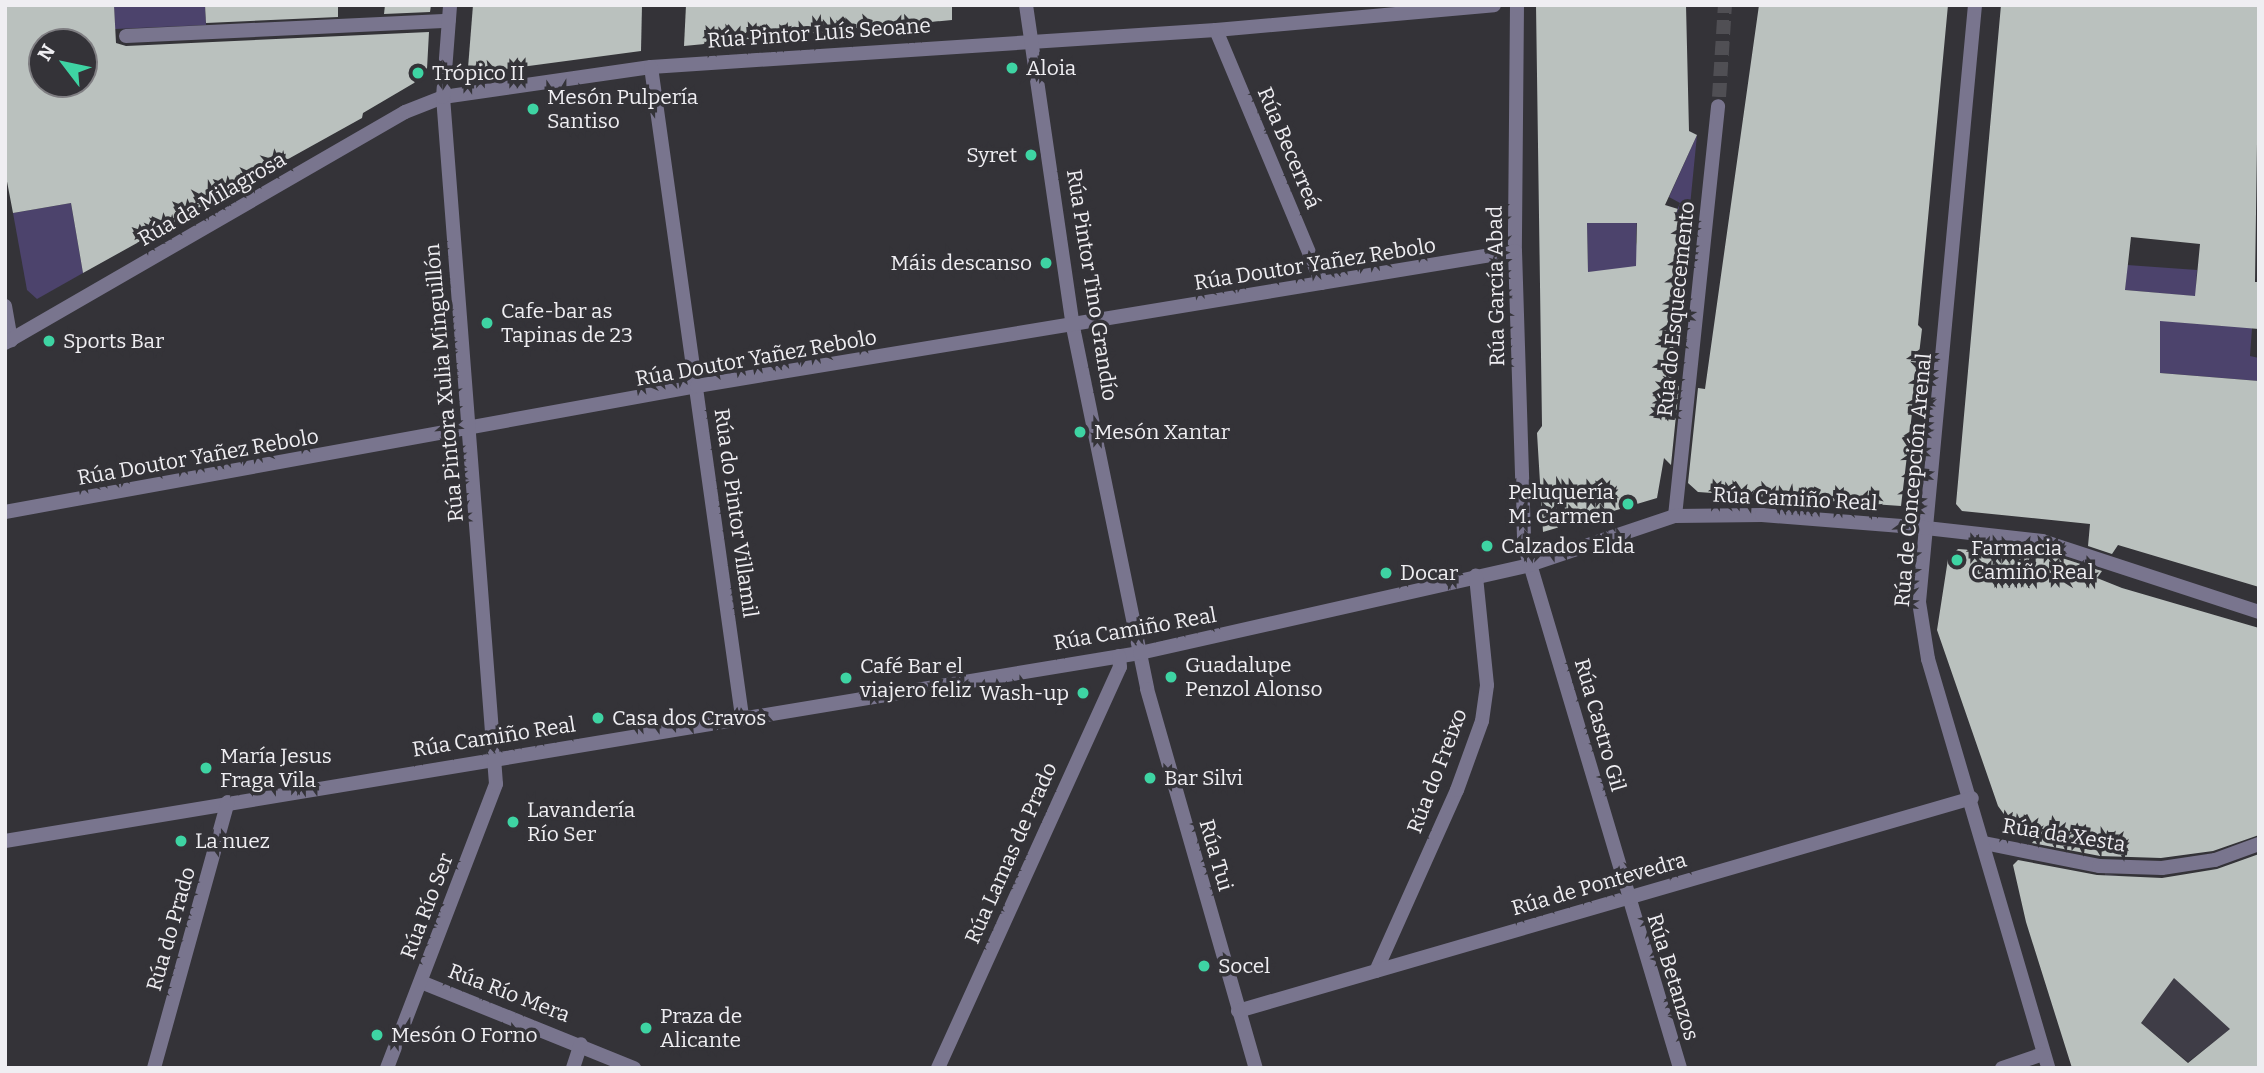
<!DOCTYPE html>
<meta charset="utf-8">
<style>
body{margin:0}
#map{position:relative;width:2264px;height:1073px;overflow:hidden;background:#343338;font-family:Bitter,serif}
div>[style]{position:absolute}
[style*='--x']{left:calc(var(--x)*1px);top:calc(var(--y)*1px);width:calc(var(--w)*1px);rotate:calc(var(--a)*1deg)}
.built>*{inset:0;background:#3f3d47}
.green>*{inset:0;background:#4c436c}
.building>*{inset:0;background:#bac1be}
.pedestrian-tunnel>*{height:14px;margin-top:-7px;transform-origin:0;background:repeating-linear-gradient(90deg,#504f54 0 14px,transparent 0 21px)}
.pedestrian>*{height:14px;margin:-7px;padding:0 7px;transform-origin:7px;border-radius:7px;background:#79758e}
.minor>*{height:14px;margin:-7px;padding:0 7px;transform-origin:7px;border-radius:7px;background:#79758e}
.dots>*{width:19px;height:19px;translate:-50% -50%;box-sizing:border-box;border:4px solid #343338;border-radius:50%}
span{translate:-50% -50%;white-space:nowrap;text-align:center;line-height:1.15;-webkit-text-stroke:7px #343338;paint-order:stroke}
.street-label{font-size:21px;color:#efeef2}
.poi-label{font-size:21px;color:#efeef2}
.left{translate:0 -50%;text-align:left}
.right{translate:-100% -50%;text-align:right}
.frame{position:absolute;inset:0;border:7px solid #efeef2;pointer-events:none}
.north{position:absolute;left:28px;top:28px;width:70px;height:70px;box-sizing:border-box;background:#343338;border:2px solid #7f7e82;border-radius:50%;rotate:302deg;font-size:19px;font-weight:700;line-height:28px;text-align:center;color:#efeef2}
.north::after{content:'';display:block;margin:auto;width:24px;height:32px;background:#3ed4a3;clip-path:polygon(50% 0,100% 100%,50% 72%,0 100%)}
</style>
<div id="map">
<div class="built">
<i style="clip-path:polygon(2105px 873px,2127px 877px,2231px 1029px,2188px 1062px,2106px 994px)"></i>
</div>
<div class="green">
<i style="clip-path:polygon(114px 5px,205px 5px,206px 25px,115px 29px)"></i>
<i style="clip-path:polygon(1697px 135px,1689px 216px,1675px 215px,1680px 203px,1669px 197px)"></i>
<i style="clip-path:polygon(71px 203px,83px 273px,37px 299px,27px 290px,13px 213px)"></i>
<i style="clip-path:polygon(1637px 214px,1636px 242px,1643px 269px,1588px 272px,1587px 223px)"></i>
<i style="clip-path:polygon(2127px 265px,2197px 270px,2196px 285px,2254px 301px,2250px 356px,2259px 358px,2259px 381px,2160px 373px,2160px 353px,2122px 317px,2223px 326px,2225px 299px,2125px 290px)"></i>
</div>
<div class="building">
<i style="clip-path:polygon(evenodd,5px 5px,114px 5px,116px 43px,126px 46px,429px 32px,427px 69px,414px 83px,363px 113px,362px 118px,83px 273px,71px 203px,13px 213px,5px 171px,5px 5px,42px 42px,84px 42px,84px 84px,42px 84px,42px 42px)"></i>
<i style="clip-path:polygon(205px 5px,338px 5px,338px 17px,206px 23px)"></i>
<i style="clip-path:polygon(385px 5px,431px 5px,430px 12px,384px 14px)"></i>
<i style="clip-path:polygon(473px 5px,642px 5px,641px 51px,476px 73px,468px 68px)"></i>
<i style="clip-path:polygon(686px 5px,952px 5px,952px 20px,684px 46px)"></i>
<i style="clip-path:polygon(evenodd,1536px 5px,1686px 5px,1689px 131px,1697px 135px,1665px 205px,1678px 209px,1675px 215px,1689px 216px,1672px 385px,1679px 386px,1671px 465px,1664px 458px,1657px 498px,1543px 532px,1537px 433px,1542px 426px,1536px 5px,1587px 223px,1637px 223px,1636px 266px,1588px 272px,1587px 223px)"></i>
<i style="clip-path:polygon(1759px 5px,1948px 5px,1918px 325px,1922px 329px,1901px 506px,1698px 492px,1688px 483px,1698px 388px,1705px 389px)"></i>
<i style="clip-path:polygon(evenodd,2001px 5px,2259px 5px,2255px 282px,2259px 282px,2259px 329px,2160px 321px,2160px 373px,2259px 381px,2259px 587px,2118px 545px,2112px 554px,2088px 546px,2090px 524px,1962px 511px,1956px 504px,2001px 5px,2131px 237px,2200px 244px,2195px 296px,2125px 290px,2131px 237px)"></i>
<i style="clip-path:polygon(1958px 549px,2056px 556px,2102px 571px,2097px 578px,2122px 588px,2259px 628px,2259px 835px,2213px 851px,2161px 858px,2100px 856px,2032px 843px,2042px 831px,2006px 817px,1998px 806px,1937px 630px,1948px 559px)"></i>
<i style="clip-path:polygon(evenodd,2259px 854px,2259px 1068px,2072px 1068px,2026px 922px,2013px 865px,2018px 860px,2097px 875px,2162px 878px,2217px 869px,2259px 854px,2174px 978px,2230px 1029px,2188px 1063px,2141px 1023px,2174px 978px)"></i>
</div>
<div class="pedestrian-tunnel">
<i style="--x:1719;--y:97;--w:92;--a:-86.3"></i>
</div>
<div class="pedestrian">
<i style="--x:443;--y:97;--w:210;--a:-8.2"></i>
<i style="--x:651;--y:67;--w:566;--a:-3.75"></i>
<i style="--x:1216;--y:30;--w:279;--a:-5.1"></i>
<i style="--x:5;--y:306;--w:35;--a:80"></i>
<i style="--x:1675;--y:516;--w:412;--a:-84"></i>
<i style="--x:1926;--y:528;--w:117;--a:6.4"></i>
<i style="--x:2042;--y:541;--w:228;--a:18.1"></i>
<i style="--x:1984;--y:843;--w:117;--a:11.3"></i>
<i style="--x:2099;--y:866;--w:63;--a:1.8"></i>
<i style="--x:2162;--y:868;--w:54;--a:-8.6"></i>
<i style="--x:2215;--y:860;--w:47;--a:-20"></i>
</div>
<div class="minor">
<i style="--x:1026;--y:5;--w:325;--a:81.7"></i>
<i style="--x:1073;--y:327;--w:369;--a:78.4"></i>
<i style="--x:1147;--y:689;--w:394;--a:74"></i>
<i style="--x:1517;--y:5;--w:246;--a:90.5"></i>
<i style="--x:1515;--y:251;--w:293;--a:88.2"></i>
<i style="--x:1524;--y:544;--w:547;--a:73.42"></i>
<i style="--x:1975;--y:5;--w:600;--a:95.36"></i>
<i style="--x:1919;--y:602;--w:58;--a:81"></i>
<i style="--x:1928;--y:659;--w:426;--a:73.6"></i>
<i style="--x:1216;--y:30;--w:274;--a:67.3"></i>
<i style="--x:126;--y:36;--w:323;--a:-2.7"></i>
<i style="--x:651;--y:67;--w:655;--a:82.02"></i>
<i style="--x:5;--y:343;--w:462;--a:-30"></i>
<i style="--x:405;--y:112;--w:41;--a:-21.5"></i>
<i style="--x:5;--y:512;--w:703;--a:-10.32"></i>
<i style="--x:697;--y:386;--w:829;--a:-9.37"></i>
<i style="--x:5;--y:841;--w:1150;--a:-9.41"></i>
<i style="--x:1140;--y:653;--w:399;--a:-12.7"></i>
<i style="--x:1529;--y:565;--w:154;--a:-18.6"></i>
<i style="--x:1675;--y:516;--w:87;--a:-0.7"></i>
<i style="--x:1762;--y:515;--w:165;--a:4.5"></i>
<i style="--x:1376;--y:971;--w:198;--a:-65.9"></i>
<i style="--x:1457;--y:790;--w:73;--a:-70.1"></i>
<i style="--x:1482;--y:721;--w:36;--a:-82"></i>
<i style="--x:1487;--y:685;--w:110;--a:-95.8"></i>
<i style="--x:421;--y:982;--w:230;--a:22"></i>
<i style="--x:1238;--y:1011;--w:764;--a:-16.18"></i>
<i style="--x:154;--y:1068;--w:276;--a:-74.5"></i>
<i style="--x:387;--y:1068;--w:304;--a:-69"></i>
<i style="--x:496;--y:784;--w:689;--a:-94.41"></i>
<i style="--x:443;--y:97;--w:92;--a:-85.6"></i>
<i style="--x:573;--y:1068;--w:25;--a:-72"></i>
<i style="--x:938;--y:1068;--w:440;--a:-65.6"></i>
<i style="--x:1120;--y:667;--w:11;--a:-95"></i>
<i style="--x:2002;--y:1068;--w:43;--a:-18.9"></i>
</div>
<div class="dots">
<i style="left:1012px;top:68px;background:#3ed4a3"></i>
<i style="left:418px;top:73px;background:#3ed4a3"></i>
<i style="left:533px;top:109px;background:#3ed4a3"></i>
<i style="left:1031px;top:155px;background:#3ed4a3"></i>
<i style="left:1046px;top:263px;background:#3ed4a3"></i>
<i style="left:487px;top:323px;background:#3ed4a3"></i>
<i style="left:49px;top:341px;background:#3ed4a3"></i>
<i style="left:1080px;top:432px;background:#3ed4a3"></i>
<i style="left:1628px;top:504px;background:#3ed4a3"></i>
<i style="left:1487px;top:546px;background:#3ed4a3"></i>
<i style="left:1957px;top:560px;background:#3ed4a3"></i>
<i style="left:1386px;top:573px;background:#3ed4a3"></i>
<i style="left:1171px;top:677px;background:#3ed4a3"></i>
<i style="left:846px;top:678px;background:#3ed4a3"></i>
<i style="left:1083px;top:693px;background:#3ed4a3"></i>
<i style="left:598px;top:718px;background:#3ed4a3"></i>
<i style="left:206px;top:768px;background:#3ed4a3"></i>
<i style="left:1150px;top:778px;background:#3ed4a3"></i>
<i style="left:513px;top:822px;background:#3ed4a3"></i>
<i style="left:181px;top:841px;background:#3ed4a3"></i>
<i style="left:1204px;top:966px;background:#3ed4a3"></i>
<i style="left:646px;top:1028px;background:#3ed4a3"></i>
<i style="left:377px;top:1035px;background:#3ed4a3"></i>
</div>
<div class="street-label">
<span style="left:819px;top:33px;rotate:-4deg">Rúa Pintor Luís Seoane</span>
<span style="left:1289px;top:148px;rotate:67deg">Rúa Becerreá</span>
<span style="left:212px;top:199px;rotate:-30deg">Rúa da Milagrosa</span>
<span style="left:1315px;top:264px;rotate:-9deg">Rúa Doutor Yañez Rebolo</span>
<span style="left:1092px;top:285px;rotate:81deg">Rúa Pintor Tino Grandío</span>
<span style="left:1496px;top:286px;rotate:-91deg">Rúa García Abad</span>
<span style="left:1676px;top:309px;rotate:-84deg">Rúa do Esquecemento</span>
<span style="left:756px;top:358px;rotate:-10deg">Rúa Doutor Yañez Rebolo</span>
<span style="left:444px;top:383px;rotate:-95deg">Rúa Pintora Xulia Minguillón</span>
<span style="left:198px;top:457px;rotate:-10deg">Rúa Doutor Yañez Rebolo</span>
<span style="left:1913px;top:480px;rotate:-85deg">Rúa de Concepción Arenal</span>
<span style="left:1795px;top:499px;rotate:3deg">Rúa Camiño Real</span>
<span style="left:736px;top:513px;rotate:82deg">Rúa do Pintor Villamil</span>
<span style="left:1135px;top:629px;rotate:-10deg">Rúa Camiño Real</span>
<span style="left:1600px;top:725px;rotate:74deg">Rúa Castro Gil</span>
<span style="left:494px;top:737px;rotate:-9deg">Rúa Camiño Real</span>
<span style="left:1437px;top:771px;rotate:-69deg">Rúa do Freixo</span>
<span style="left:2064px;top:835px;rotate:9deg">Rúa da Xesta</span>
<span style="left:1011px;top:853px;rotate:-66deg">Rúa Lamas de Prado</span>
<span style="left:1216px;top:855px;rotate:74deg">Rúa Tui</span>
<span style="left:1599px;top:884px;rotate:-16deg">Rúa de Pontevedra</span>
<span style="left:427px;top:906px;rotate:-69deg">Rúa Río Ser</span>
<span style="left:171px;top:929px;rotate:-74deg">Rúa do Prado</span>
<span style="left:1673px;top:977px;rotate:73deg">Rúa Betanzos</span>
<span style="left:509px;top:993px;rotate:21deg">Rúa Río Mera</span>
</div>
<div class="poi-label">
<span class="left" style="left:1026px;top:68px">Aloia</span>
<span class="left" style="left:432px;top:73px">Trópico II</span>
<span class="left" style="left:547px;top:109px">Mesón Pulpería<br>Santiso</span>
<span class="right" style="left:1017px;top:155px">Syret</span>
<span class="right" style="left:1032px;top:263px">Máis descanso</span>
<span class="left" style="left:501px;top:323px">Cafe-bar as<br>Tapinas de 23</span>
<span class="left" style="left:63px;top:341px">Sports Bar</span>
<span class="left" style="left:1094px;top:432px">Mesón Xantar</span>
<span class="right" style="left:1614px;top:504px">Peluquería<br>M. Carmen</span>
<span class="left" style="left:1501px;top:546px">Calzados Elda</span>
<span class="left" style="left:1971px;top:560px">Farmacia<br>Camiño Real</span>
<span class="left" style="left:1400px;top:573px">Docar</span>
<span class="left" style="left:1185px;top:677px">Guadalupe<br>Penzol Alonso</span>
<span class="left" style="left:860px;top:678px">Café Bar el<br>viajero feliz</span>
<span class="right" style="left:1069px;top:693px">Wash-up</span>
<span class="left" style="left:612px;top:718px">Casa dos Cravos</span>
<span class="left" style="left:220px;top:768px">María Jesus<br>Fraga Vila</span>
<span class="left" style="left:1164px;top:778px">Bar Silvi</span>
<span class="left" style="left:527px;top:822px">Lavandería<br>Río Ser</span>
<span class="left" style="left:195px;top:841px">La nuez</span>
<span class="left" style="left:1218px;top:966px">Socel</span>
<span class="left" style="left:660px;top:1028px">Praza de<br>Alicante</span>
<span class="left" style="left:391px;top:1035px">Mesón O Forno</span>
</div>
<div class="frame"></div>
<div class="north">N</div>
</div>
